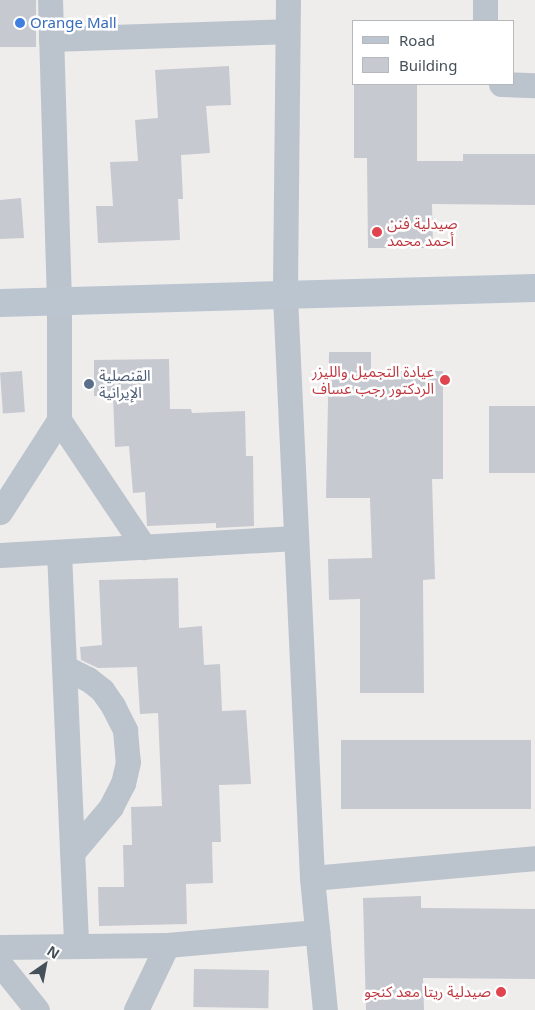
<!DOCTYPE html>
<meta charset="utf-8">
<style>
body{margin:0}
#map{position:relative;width:535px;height:1010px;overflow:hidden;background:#efecec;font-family:"Noto Sans","Noto Sans Arabic",sans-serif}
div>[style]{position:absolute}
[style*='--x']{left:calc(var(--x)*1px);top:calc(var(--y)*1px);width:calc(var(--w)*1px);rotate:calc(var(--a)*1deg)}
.building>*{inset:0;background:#c6c9cf;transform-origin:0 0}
.street>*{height:25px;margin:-12.5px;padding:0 12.5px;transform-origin:12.5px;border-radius:12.5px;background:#bbc4cc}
.secondary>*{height:28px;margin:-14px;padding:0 14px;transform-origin:14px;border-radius:14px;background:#bac5d0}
.dots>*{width:14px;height:14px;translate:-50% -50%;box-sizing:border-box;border:2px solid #fff;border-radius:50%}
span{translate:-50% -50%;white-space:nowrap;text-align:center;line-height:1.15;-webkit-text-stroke:5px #fff;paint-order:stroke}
.shop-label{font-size:15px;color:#366cbe}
.left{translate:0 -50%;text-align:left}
.health-label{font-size:15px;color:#be3a42}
.right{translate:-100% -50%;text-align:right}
.service-label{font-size:15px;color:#4e5e75}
.legend{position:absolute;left:352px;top:20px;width:162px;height:65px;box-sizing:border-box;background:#fff;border:1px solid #b5b9bd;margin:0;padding:6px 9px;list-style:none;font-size:15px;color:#455059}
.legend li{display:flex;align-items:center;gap:10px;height:25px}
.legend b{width:25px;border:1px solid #b5b9bd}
.north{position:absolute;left:20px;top:940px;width:50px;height:50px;-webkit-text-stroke:4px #fff;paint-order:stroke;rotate:33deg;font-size:14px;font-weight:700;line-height:20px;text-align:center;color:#455059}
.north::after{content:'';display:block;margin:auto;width:18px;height:22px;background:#455059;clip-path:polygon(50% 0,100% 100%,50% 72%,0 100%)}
</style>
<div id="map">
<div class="building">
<i style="left:0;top:0;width:36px;height:47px"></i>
<i style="clip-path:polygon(229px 66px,231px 105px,206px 106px,210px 153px,181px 155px,183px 199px,178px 199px,180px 240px,98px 243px,96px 206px,113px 206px,110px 162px,138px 161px,135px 120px,158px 118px,155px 70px)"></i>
<i style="clip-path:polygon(354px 84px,417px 84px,417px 161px,463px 161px,463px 154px,535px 154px,535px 205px,432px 204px,433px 248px,368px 248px,367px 158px,354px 158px)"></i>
<i style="clip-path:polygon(21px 198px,24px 238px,0 239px,0 200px)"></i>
<i style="clip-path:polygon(329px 352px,371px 352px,371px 371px,443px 371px,443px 479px,432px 479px,435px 579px,423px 580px,424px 693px,360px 693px,360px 599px,329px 600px,328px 559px,372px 558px,370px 498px,326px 498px)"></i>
<i style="clip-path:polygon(169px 359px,170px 409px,191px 409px,192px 413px,245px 411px,246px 456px,253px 456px,254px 526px,216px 528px,216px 523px,147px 526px,145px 492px,133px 493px,129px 446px,115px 447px,113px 396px,94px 396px,94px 360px)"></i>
<i style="left:22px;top:371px;width:41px;height:22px;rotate:86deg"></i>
<i style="left:489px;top:406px;width:46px;height:67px"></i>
<i style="clip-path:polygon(178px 578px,179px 628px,202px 626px,204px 665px,220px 664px,222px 711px,246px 710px,251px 784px,219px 785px,221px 842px,212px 842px,213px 883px,186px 884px,187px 924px,99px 926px,98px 887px,124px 887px,123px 845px,132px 845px,131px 807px,162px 806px,158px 713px,140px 714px,137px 667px,98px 668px,81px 660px,80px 647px,102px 645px,99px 580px)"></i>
<i style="left:341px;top:740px;width:190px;height:69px"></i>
<i style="clip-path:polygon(421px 896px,421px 908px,535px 909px,535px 979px,423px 978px,424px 1010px,366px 1010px,363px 898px)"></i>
<i style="left:194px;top:969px;width:75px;height:38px;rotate:1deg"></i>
</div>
<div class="street">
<i style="--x:288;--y:0;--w:296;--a:90.6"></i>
<i style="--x:285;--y:296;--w:583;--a:87.34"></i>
<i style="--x:312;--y:878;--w:133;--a:84.4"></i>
<i style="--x:485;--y:21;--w:21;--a:-90"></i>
<i style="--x:51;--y:39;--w:236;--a:-1.9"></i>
<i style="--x:501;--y:84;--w:34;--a:2"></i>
<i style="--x:59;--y:420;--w:153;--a:56.2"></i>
<i style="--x:0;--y:512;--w:109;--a:-57.3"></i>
<i style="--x:59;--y:420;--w:118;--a:-90"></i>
<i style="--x:59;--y:302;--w:302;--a:-91.7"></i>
<i style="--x:59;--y:552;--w:394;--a:87.5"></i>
<i style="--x:0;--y:555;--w:296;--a:-3.3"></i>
<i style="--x:64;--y:667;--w:27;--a:27"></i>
<i style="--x:88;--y:679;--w:18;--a:38"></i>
<i style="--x:102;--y:690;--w:19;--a:55"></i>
<i style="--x:113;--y:706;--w:27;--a:63"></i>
<i style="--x:125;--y:730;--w:32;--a:85"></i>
<i style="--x:128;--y:762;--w:22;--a:103"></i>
<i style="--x:123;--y:783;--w:27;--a:117"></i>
<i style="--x:111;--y:807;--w:60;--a:130.3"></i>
<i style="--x:312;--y:878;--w:224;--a:-5.1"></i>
<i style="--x:0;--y:947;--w:167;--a:-0.7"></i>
<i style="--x:167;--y:945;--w:151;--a:-5"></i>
<i style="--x:0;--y:964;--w:59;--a:51.2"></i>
<i style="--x:136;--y:1010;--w:72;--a:-64.5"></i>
</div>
<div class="secondary">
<i style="--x:0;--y:303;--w:535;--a:-1.61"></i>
</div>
<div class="dots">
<i style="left:20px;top:23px;background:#3f7fe0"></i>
<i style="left:377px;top:232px;background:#e0444e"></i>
<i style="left:445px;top:380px;background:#e0444e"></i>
<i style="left:89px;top:384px;background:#5c6f8a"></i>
<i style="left:501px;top:992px;background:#e0444e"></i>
</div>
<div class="shop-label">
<span class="left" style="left:30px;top:23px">Orange Mall</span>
</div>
<div class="health-label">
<span class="left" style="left:387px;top:232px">صيدلية فنن<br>أحمد محمد</span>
<span class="right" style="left:434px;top:380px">عيادة التجميل والليزر<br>الردكتور رجب عساف</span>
<span class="right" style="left:491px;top:992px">صيدلية ريتا معد كنجو</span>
</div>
<div class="service-label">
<span class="left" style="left:99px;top:384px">القنصلية<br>الإيرانية</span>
</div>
<ul class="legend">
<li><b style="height:6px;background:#bac5d0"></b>Road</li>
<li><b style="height:14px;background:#c6c9cf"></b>Building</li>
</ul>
<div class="north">N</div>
</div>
